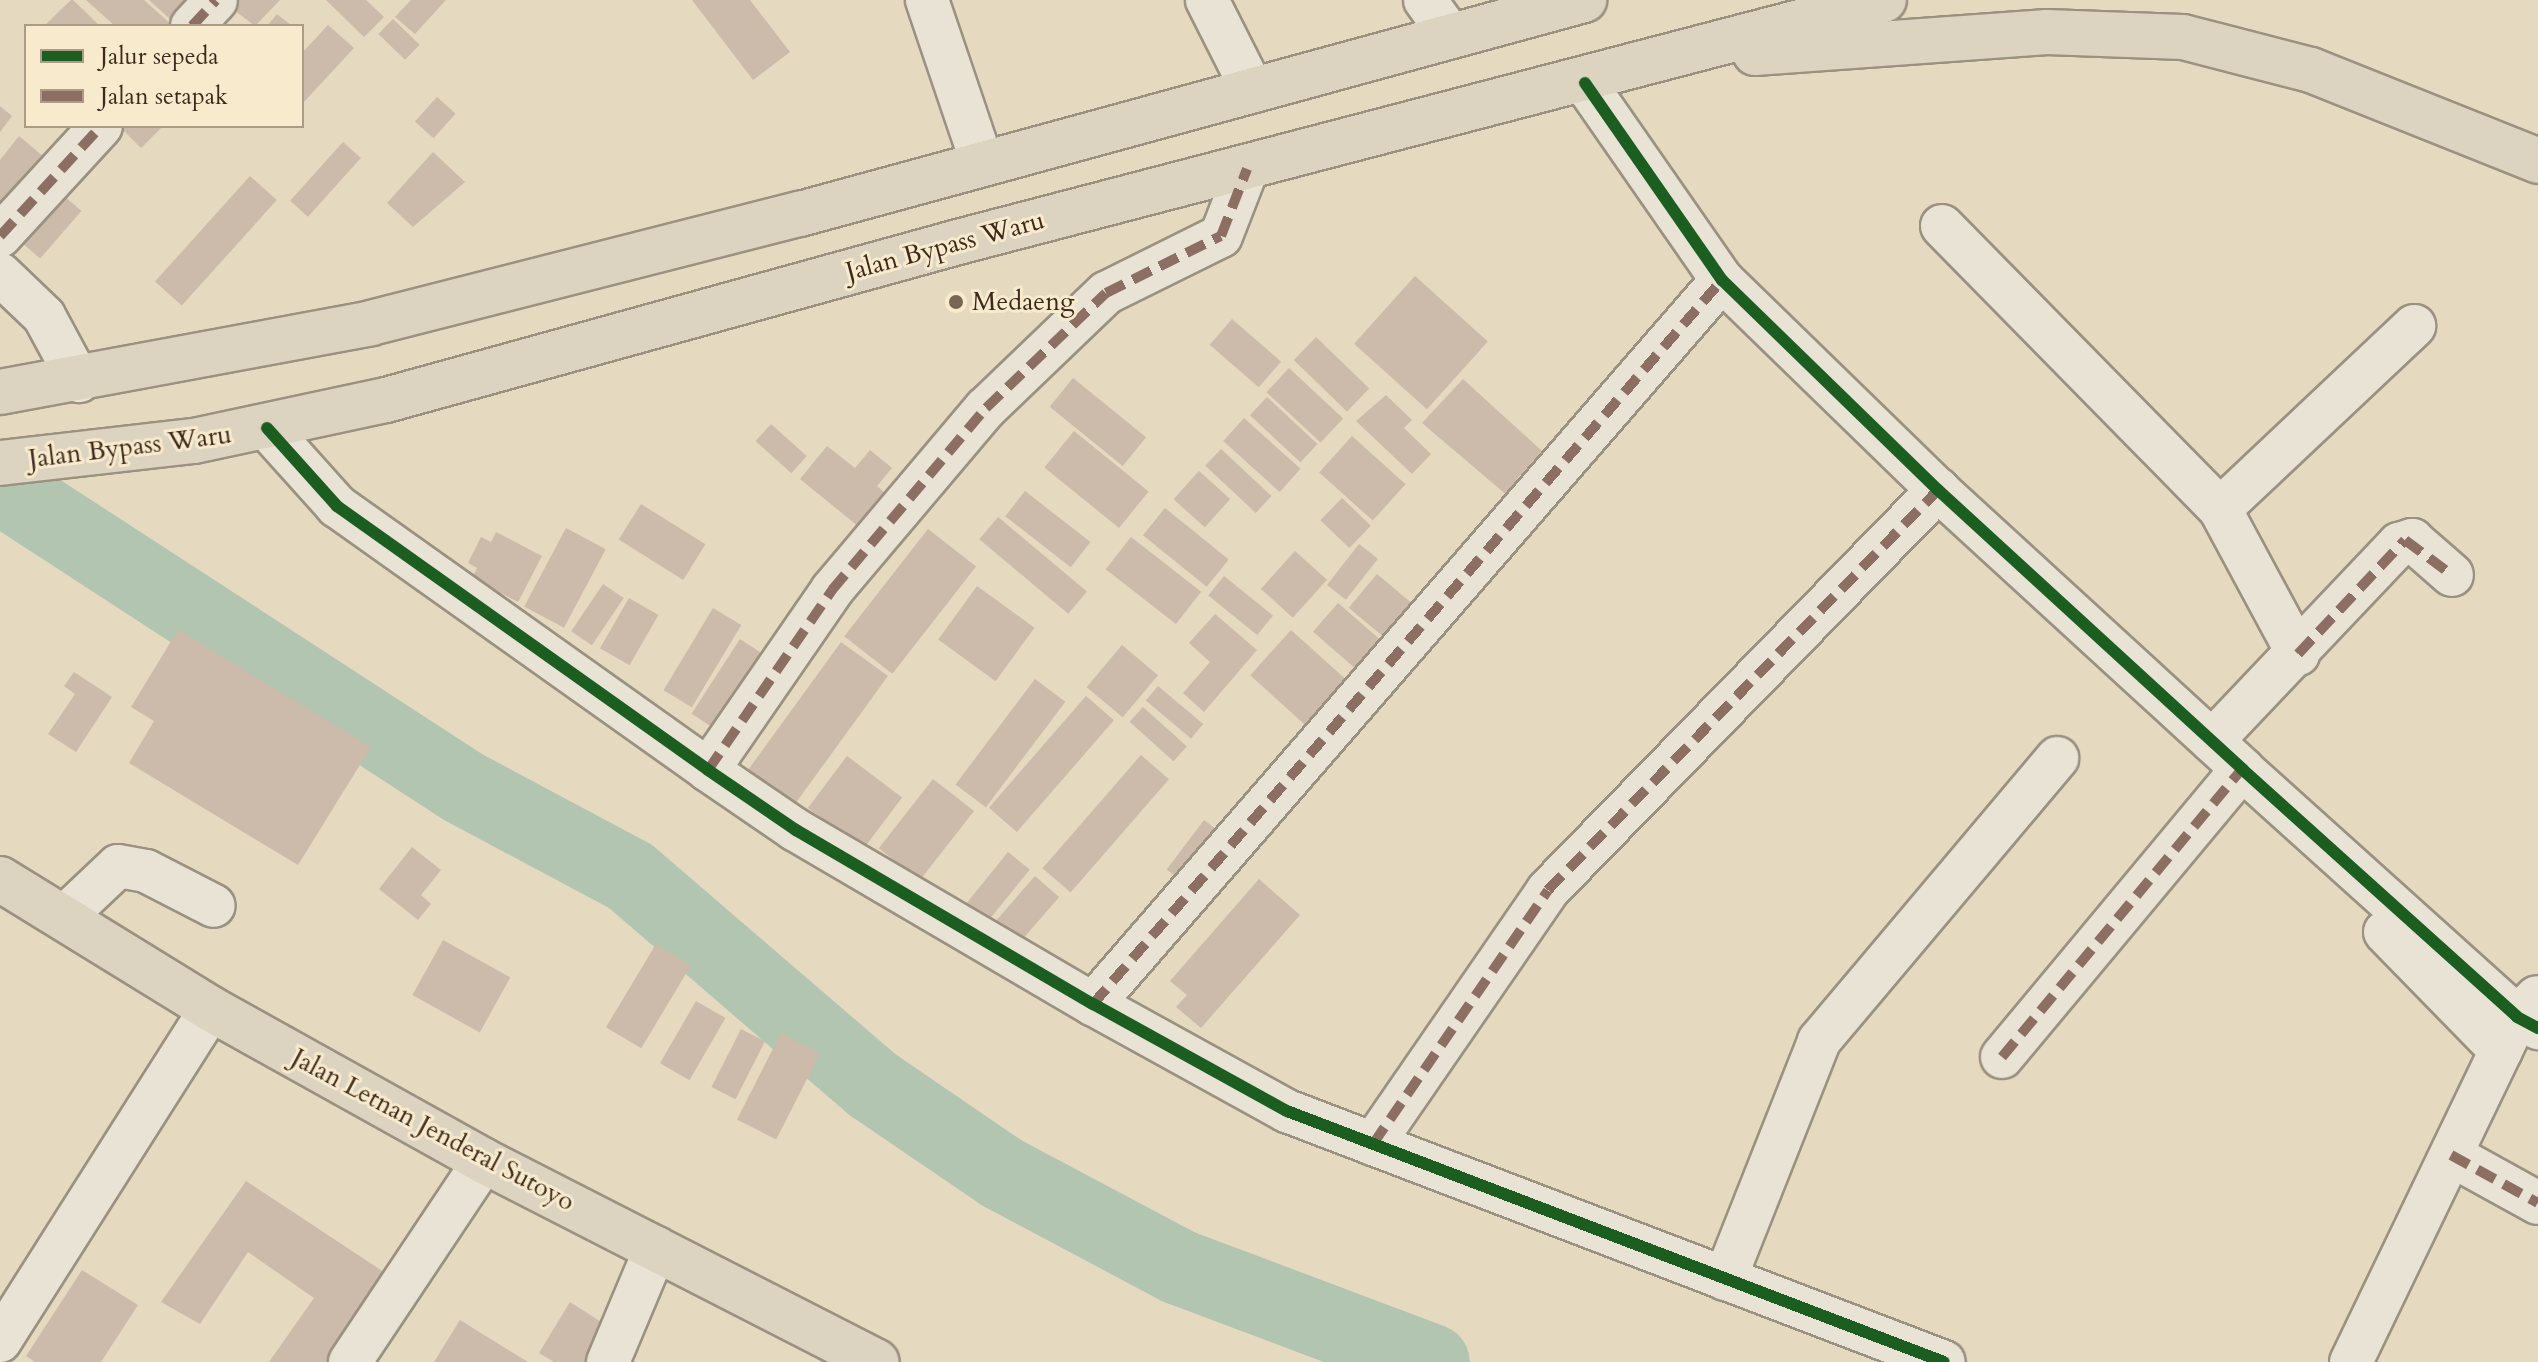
<!DOCTYPE html>
<style>
body{margin:0}
#map{position:relative;width:2538px;height:1362px;overflow:hidden;background:#e5d9c0;font-family:Cardo,serif}
div>[style]{position:absolute}
[style*='--x']{left:calc(var(--x)*1px);top:calc(var(--y)*1px);width:calc(var(--w)*1px);rotate:calc(var(--a)*1deg)}
.river>*{height:76px;margin:-38px;padding:0 38px;transform-origin:38px;border-radius:38px;background:#b2c5b0}
.building>*{inset:0;background:#ccbaab;transform-origin:0 0}
.roads{filter:drop-shadow(2px 0 #9a9181) drop-shadow(-2px 0 #9a9181) drop-shadow(0 2px #9a9181) drop-shadow(0 -2px #9a9181)}
.minor>*{height:42px;margin:-21px;padding:0 21px;transform-origin:21px;border-radius:21px;background:#e9e3d6}
.highway>*{height:44px;margin:-22px;padding:0 22px;transform-origin:22px;border-radius:22px;background:#dcd3c1}
.quiet>*{height:10px;margin-top:-5px;transform-origin:0;background:repeating-linear-gradient(90deg,#8d6e63 0 20px,transparent 0 30px)}
.cycleway>*{height:12px;margin:-6px;padding:0 6px;transform-origin:6px;border-radius:6px;background:#1b5e20}
.dots>*{width:22px;height:22px;translate:-50% -50%;box-sizing:border-box;border:4px solid #f8eacc;border-radius:50%}
span{translate:-50% -50%;white-space:nowrap;text-align:center;line-height:1.15;-webkit-text-stroke:6px #f8eacc;paint-order:stroke}
.street-label{font-size:26px;color:#3d281b}
.poi-label{font-size:26px;color:#3d281b}
.left{translate:0 -50%;text-align:left}
.legend{position:absolute;left:24px;top:24px;width:280px;height:104px;box-sizing:border-box;background:#f8eacc;border:2px solid #ad9c85;margin:0;padding:10px 14px;list-style:none;font-size:24px;color:#3d281b}
.legend li{display:flex;align-items:center;gap:16px;height:40px}
.legend b{width:40px;border:2px solid #ad9c85}
</style>
<div id="map">
<div class="river">
<i style="--x:0;--y:486;--w:552;--a:33.03"></i>
<i style="--x:463;--y:787;--w:189;--a:28.1"></i>
<i style="--x:630;--y:876;--w:321;--a:40.7"></i>
<i style="--x:873;--y:1085;--w:156;--a:34.3"></i>
<i style="--x:1002;--y:1173;--w:200;--a:28"></i>
<i style="--x:1179;--y:1267;--w:270;--a:20.6"></i>
</div>
<div class="building">
<i style="clip-path:polygon(71px 0,73px 0,100px 26px,44px 26px)"></i>
<i style="clip-path:polygon(86px 0,144px 0,173px 26px,115px 26px)"></i>
<i style="clip-path:polygon(149px 0,191px 0,172px 21px)"></i>
<i style="clip-path:polygon(221px 0,280px 0,255px 26px)"></i>
<i style="clip-path:polygon(326px 0,366px 0,384px 17px,364px 37px)"></i>
<i style="clip-path:polygon(411px 0,446px 0,415px 34px,395px 17px)"></i>
<i style="clip-path:polygon(692px 0,750px 0,790px 52px,753px 80px)"></i>
<i style="clip-path:polygon(277px 14px,292px 26px,267px 26px)"></i>
<i style="left:393px;top:19px;width:37px;height:21px;rotate:44deg"></i>
<i style="clip-path:polygon(328px 25px,354px 48px,302px 104px,302px 53px)"></i>
<i style="left:437px;top:97px;width:25px;height:33px;rotate:42deg"></i>
<i style="clip-path:polygon(0 106px,12px 116px,0 132px)"></i>
<i style="clip-path:polygon(119px 126px,163px 126px,141px 148px)"></i>
<i style="clip-path:polygon(19px 136px,57px 168px,16px 217px,0 205px,0 160px)"></i>
<i style="left:343px;top:142px;width:24px;height:79px;rotate:42deg"></i>
<i style="clip-path:polygon(433px 152px,465px 182px,413px 227px,387px 203px)"></i>
<i style="left:250px;top:176px;width:36px;height:142px;rotate:42deg"></i>
<i style="left:55px;top:188px;width:35px;height:63px;rotate:41deg"></i>
<i style="left:1415px;top:276px;width:98px;height:91px;rotate:42deg"></i>
<i style="left:1232px;top:319px;width:65px;height:34px;rotate:41deg"></i>
<i style="left:1316px;top:337px;width:74px;height:32px;rotate:44deg"></i>
<i style="left:1289px;top:368px;width:74px;height:33px;rotate:43deg"></i>
<i style="left:1073px;top:378px;width:94px;height:37px;rotate:39deg"></i>
<i style="clip-path:polygon(1463px 379px,1542px 451px,1515px 481px,1527px 491px,1516px 503px,1422px 423px)"></i>
<i style="clip-path:polygon(1386px 395px,1412px 420px,1404px 428px,1431px 454px,1412px 474px,1356px 421px)"></i>
<i style="left:1267px;top:397px;width:69px;height:25px;rotate:43deg"></i>
<i style="left:1244px;top:418px;width:76px;height:31px;rotate:42deg"></i>
<i style="left:771px;top:424px;width:48px;height:23px;rotate:42deg"></i>
<i style="left:1074px;top:431px;width:96px;height:47px;rotate:39deg"></i>
<i style="left:1352px;top:436px;width:72px;height:49px;rotate:42deg"></i>
<i style="clip-path:polygon(827px 446px,855px 468px,870px 450px,892px 468px,877px 486px,891px 498px,864px 531px,800px 479px)"></i>
<i style="left:1221px;top:449px;width:69px;height:23px;rotate:43deg"></i>
<i style="left:1199px;top:471px;width:42px;height:38px;rotate:42deg"></i>
<i style="left:1025px;top:491px;width:83px;height:32px;rotate:38deg"></i>
<i style="left:1342px;top:498px;width:40px;height:31px;rotate:44deg"></i>
<i style="left:641px;top:504px;width:76px;height:42px;rotate:32deg"></i>
<i style="left:1165px;top:508px;width:82px;height:35px;rotate:39deg"></i>
<i style="left:998px;top:517px;width:116px;height:29px;rotate:40deg"></i>
<i style="left:566px;top:528px;width:45px;height:89px;rotate:28deg"></i>
<i style="left:928px;top:529px;width:61px;height:136px;rotate:38deg"></i>
<i style="clip-path:polygon(496px 532px,542px 556px,518px 602px,472px 578px,477px 568px,468px 563px,481px 537px,491px 542px)"></i>
<i style="left:1131px;top:537px;width:89px;height:41px;rotate:38deg"></i>
<i style="left:1359px;top:544px;width:24px;height:52px;rotate:38deg"></i>
<i style="left:1295px;top:551px;width:43px;height:51px;rotate:42deg"></i>
<i style="left:1377px;top:574px;width:67px;height:44px;rotate:40deg"></i>
<i style="left:1224px;top:576px;width:63px;height:25px;rotate:39deg"></i>
<i style="left:603px;top:584px;width:25px;height:57px;rotate:34deg"></i>
<i style="left:977px;top:586px;width:71px;height:66px;rotate:36deg"></i>
<i style="left:629px;top:598px;width:34px;height:58px;rotate:30deg"></i>
<i style="left:1338px;top:603px;width:77px;height:38px;rotate:41deg"></i>
<i style="left:713px;top:608px;width:33px;height:96px;rotate:31deg"></i>
<i style="clip-path:polygon(1215px 614px,1257px 650px,1204px 712px,1183px 693px,1210px 662px,1189px 643px)"></i>
<i style="clip-path:polygon(178px 630px,371px 747px,298px 865px,129px 763px,154px 721px,131px 707px)"></i>
<i style="left:1291px;top:630px;width:95px;height:61px;rotate:42deg"></i>
<i style="left:740px;top:639px;width:27px;height:89px;rotate:33deg"></i>
<i style="left:841px;top:642px;width:58px;height:159px;rotate:36deg"></i>
<i style="left:1122px;top:645px;width:47px;height:55px;rotate:40deg"></i>
<i style="clip-path:polygon(74px 672px,112px 697px,76px 752px,48px 734px,75px 694px,64px 686px)"></i>
<i style="left:1035px;top:679px;width:38px;height:132px;rotate:37deg"></i>
<i style="left:1158px;top:686px;width:59px;height:19px;rotate:40deg"></i>
<i style="left:1086px;top:696px;width:37px;height:148px;rotate:41deg"></i>
<i style="left:1143px;top:707px;width:59px;height:20px;rotate:42deg"></i>
<i style="left:1141px;top:755px;width:37px;height:150px;rotate:41deg"></i>
<i style="left:847px;top:756px;width:69px;height:65px;rotate:37deg"></i>
<i style="left:933px;top:779px;width:52px;height:88px;rotate:38deg"></i>
<i style="left:1204px;top:820px;width:35px;height:62px;rotate:37deg"></i>
<i style="clip-path:polygon(412px 847px,441px 870px,421px 895px,431px 904px,418px 920px,379px 889px)"></i>
<i style="left:1008px;top:852px;width:28px;height:81px;rotate:39deg"></i>
<i style="left:1035px;top:876px;width:32px;height:66px;rotate:41deg"></i>
<i style="clip-path:polygon(1259px 879px,1300px 915px,1201px 1028px,1176px 1007px,1187px 995px,1170px 981px)"></i>
<i style="left:443px;top:940px;width:77px;height:63px;rotate:29deg"></i>
<i style="left:656px;top:944px;width:41px;height:97px;rotate:31deg"></i>
<i style="left:696px;top:1001px;width:34px;height:72px;rotate:30deg"></i>
<i style="left:741px;top:1029px;width:27px;height:65px;rotate:27deg"></i>
<i style="left:781px;top:1033px;width:44px;height:97px;rotate:27deg"></i>
<i style="clip-path:polygon(246px 1181px,393px 1278px,336px 1362px,269px 1362px,314px 1298px,248px 1252px,200px 1324px,161px 1302px)"></i>
<i style="clip-path:polygon(82px 1270px,138px 1305px,101px 1362px,35px 1362px,26px 1356px)"></i>
<i style="clip-path:polygon(570px 1302px,609px 1327px,587px 1362px,554px 1362px,539px 1353px)"></i>
<i style="clip-path:polygon(460px 1320px,528px 1362px,434px 1362px)"></i>
</div>
<div class="roads">
<div class="minor">
<i style="--x:927;--y:0;--w:174;--a:71.3"></i>
<i style="--x:1207;--y:0;--w:102;--a:63.2"></i>
<i style="--x:1425;--y:0;--w:44;--a:54.2"></i>
<i style="--x:192;--y:26;--w:35;--a:-47"></i>
<i style="--x:1585;--y:83;--w:240;--a:55.2"></i>
<i style="--x:1722;--y:280;--w:301;--a:44.2"></i>
<i style="--x:1938;--y:490;--w:413;--a:42.5"></i>
<i style="--x:2242;--y:769;--w:370;--a:42"></i>
<i style="--x:2517;--y:1017;--w:24;--a:28"></i>
<i style="--x:1942;--y:226;--w:397;--a:45.5"></i>
<i style="--x:2220;--y:509;--w:165;--a:61.7"></i>
<i style="--x:0;--y:236;--w:149;--a:-47.4"></i>
<i style="--x:0;--y:274;--w:61;--a:43.7"></i>
<i style="--x:44;--y:316;--w:74;--a:61.7"></i>
<i style="--x:267;--y:428;--w:105;--a:48.1"></i>
<i style="--x:337;--y:506;--w:455;--a:35.4"></i>
<i style="--x:708;--y:770;--w:107;--a:34.3"></i>
<i style="--x:796;--y:830;--w:344;--a:30.4"></i>
<i style="--x:1093;--y:1004;--w:222;--a:28.9"></i>
<i style="--x:1287;--y:1111;--w:703;--a:20.91"></i>
<i style="--x:2220;--y:509;--w:267;--a:-43.3"></i>
<i style="--x:2212;--y:741;--w:272;--a:-46.5"></i>
<i style="--x:2399;--y:544;--w:14;--a:-17"></i>
<i style="--x:2412;--y:540;--w:53;--a:41.2"></i>
<i style="--x:708;--y:770;--w:219;--a:-55.4"></i>
<i style="--x:832;--y:590;--w:238;--a:-49.8"></i>
<i style="--x:986;--y:408;--w:166;--a:-43.8"></i>
<i style="--x:1106;--y:293;--w:128;--a:-26.4"></i>
<i style="--x:1221;--y:236;--w:72;--a:-68.8"></i>
<i style="--x:64;--y:917;--w:74;--a:-43.4"></i>
<i style="--x:118;--y:866;--w:28;--a:10"></i>
<i style="--x:146;--y:871;--w:76;--a:27.2"></i>
<i style="--x:2385;--y:932;--w:166;--a:45.7"></i>
<i style="--x:1093;--y:1004;--w:959;--a:-49.02"></i>
<i style="--x:2002;--y:1057;--w:375;--a:-50.2"></i>
<i style="--x:1373;--y:1144;--w:308;--a:-55.4"></i>
<i style="--x:1548;--y:890;--w:559;--a:-45.73"></i>
<i style="--x:2451;--y:1155;--w:99;--a:28.9"></i>
<i style="--x:1725;--y:1279;--w:256;--a:-68.4"></i>
<i style="--x:1819;--y:1041;--w:370;--a:-49.9"></i>
<i style="--x:0;--y:1341;--w:393;--a:-57.6"></i>
<i style="--x:350;--y:1362;--w:242;--a:-56.3"></i>
<i style="--x:608;--y:1362;--w:124;--a:-67.2"></i>
<i style="--x:2351;--y:1362;--w:383;--a:-64.3"></i>
<i style="--x:2517;--y:1017;--w:28;--a:-45"></i>
</div>
<div class="highway">
<i style="--x:1755;--y:53;--w:293;--a:-4.1"></i>
<i style="--x:2047;--y:32;--w:136;--a:2.1"></i>
<i style="--x:2183;--y:37;--w:132;--a:14.5"></i>
<i style="--x:2311;--y:70;--w:245;--a:21.8"></i>
<i style="--x:0;--y:392;--w:377;--a:-10.5"></i>
<i style="--x:371;--y:323;--w:443;--a:-14.3"></i>
<i style="--x:800;--y:214;--w:813;--a:-15.27"></i>
<i style="--x:0;--y:463;--w:195;--a:-6.5"></i>
<i style="--x:194;--y:441;--w:196;--a:-12.1"></i>
<i style="--x:386;--y:400;--w:593;--a:-15.44"></i>
<i style="--x:958;--y:242;--w:957;--a:-14.65"></i>
<i style="--x:0;--y:879;--w:248;--a:31.6"></i>
<i style="--x:211;--y:1009;--w:312;--a:29.1"></i>
<i style="--x:484;--y:1161;--w:441;--a:27.1"></i>
</div>
</div>
<div class="quiet">
<i style="--x:192;--y:26;--w:35;--a:-47"></i>
<i style="--x:0;--y:236;--w:149;--a:-47.4"></i>
<i style="--x:2298;--y:654;--w:156;--a:-46.8"></i>
<i style="--x:2405;--y:540;--w:59;--a:36.7"></i>
<i style="--x:708;--y:770;--w:219;--a:-55.4"></i>
<i style="--x:832;--y:590;--w:238;--a:-49.8"></i>
<i style="--x:986;--y:408;--w:166;--a:-43.8"></i>
<i style="--x:1106;--y:293;--w:128;--a:-26.4"></i>
<i style="--x:1221;--y:236;--w:72;--a:-68.8"></i>
<i style="--x:1093;--y:1004;--w:959;--a:-49.02"></i>
<i style="--x:2002;--y:1057;--w:375;--a:-50.2"></i>
<i style="--x:1373;--y:1144;--w:308;--a:-55.4"></i>
<i style="--x:1548;--y:890;--w:559;--a:-45.73"></i>
<i style="--x:2451;--y:1155;--w:99;--a:28.9"></i>
</div>
<div class="cycleway">
<i style="--x:1585;--y:83;--w:240;--a:55.2"></i>
<i style="--x:1722;--y:280;--w:301;--a:44.2"></i>
<i style="--x:1938;--y:490;--w:413;--a:42.5"></i>
<i style="--x:2242;--y:769;--w:370;--a:42"></i>
<i style="--x:2517;--y:1017;--w:24;--a:28"></i>
<i style="--x:267;--y:428;--w:105;--a:48.1"></i>
<i style="--x:337;--y:506;--w:455;--a:35.4"></i>
<i style="--x:708;--y:770;--w:107;--a:34.3"></i>
<i style="--x:796;--y:830;--w:344;--a:30.4"></i>
<i style="--x:1093;--y:1004;--w:222;--a:28.9"></i>
<i style="--x:1287;--y:1111;--w:703;--a:20.91"></i>
</div>
<div class="dots">
<i style="left:956px;top:302px;background:#786655"></i>
</div>
<div class="street-label">
<span style="left:945px;top:246px;rotate:-15deg">Jalan Bypass Waru</span>
<span style="left:130px;top:447px;rotate:-7deg">Jalan Bypass Waru</span>
<span style="left:433px;top:1130px;rotate:28deg">Jalan Letnan Jenderal Sutoyo</span>
</div>
<div class="poi-label">
<span class="left" style="left:972px;top:302px">Medaeng</span>
</div>
<ul class="legend">
<li><b style="height:10px;background:#1b5e20"></b>Jalur sepeda</li>
<li><b style="height:10px;background:#8d6e63"></b>Jalan setapak</li>
</ul>
</div>
